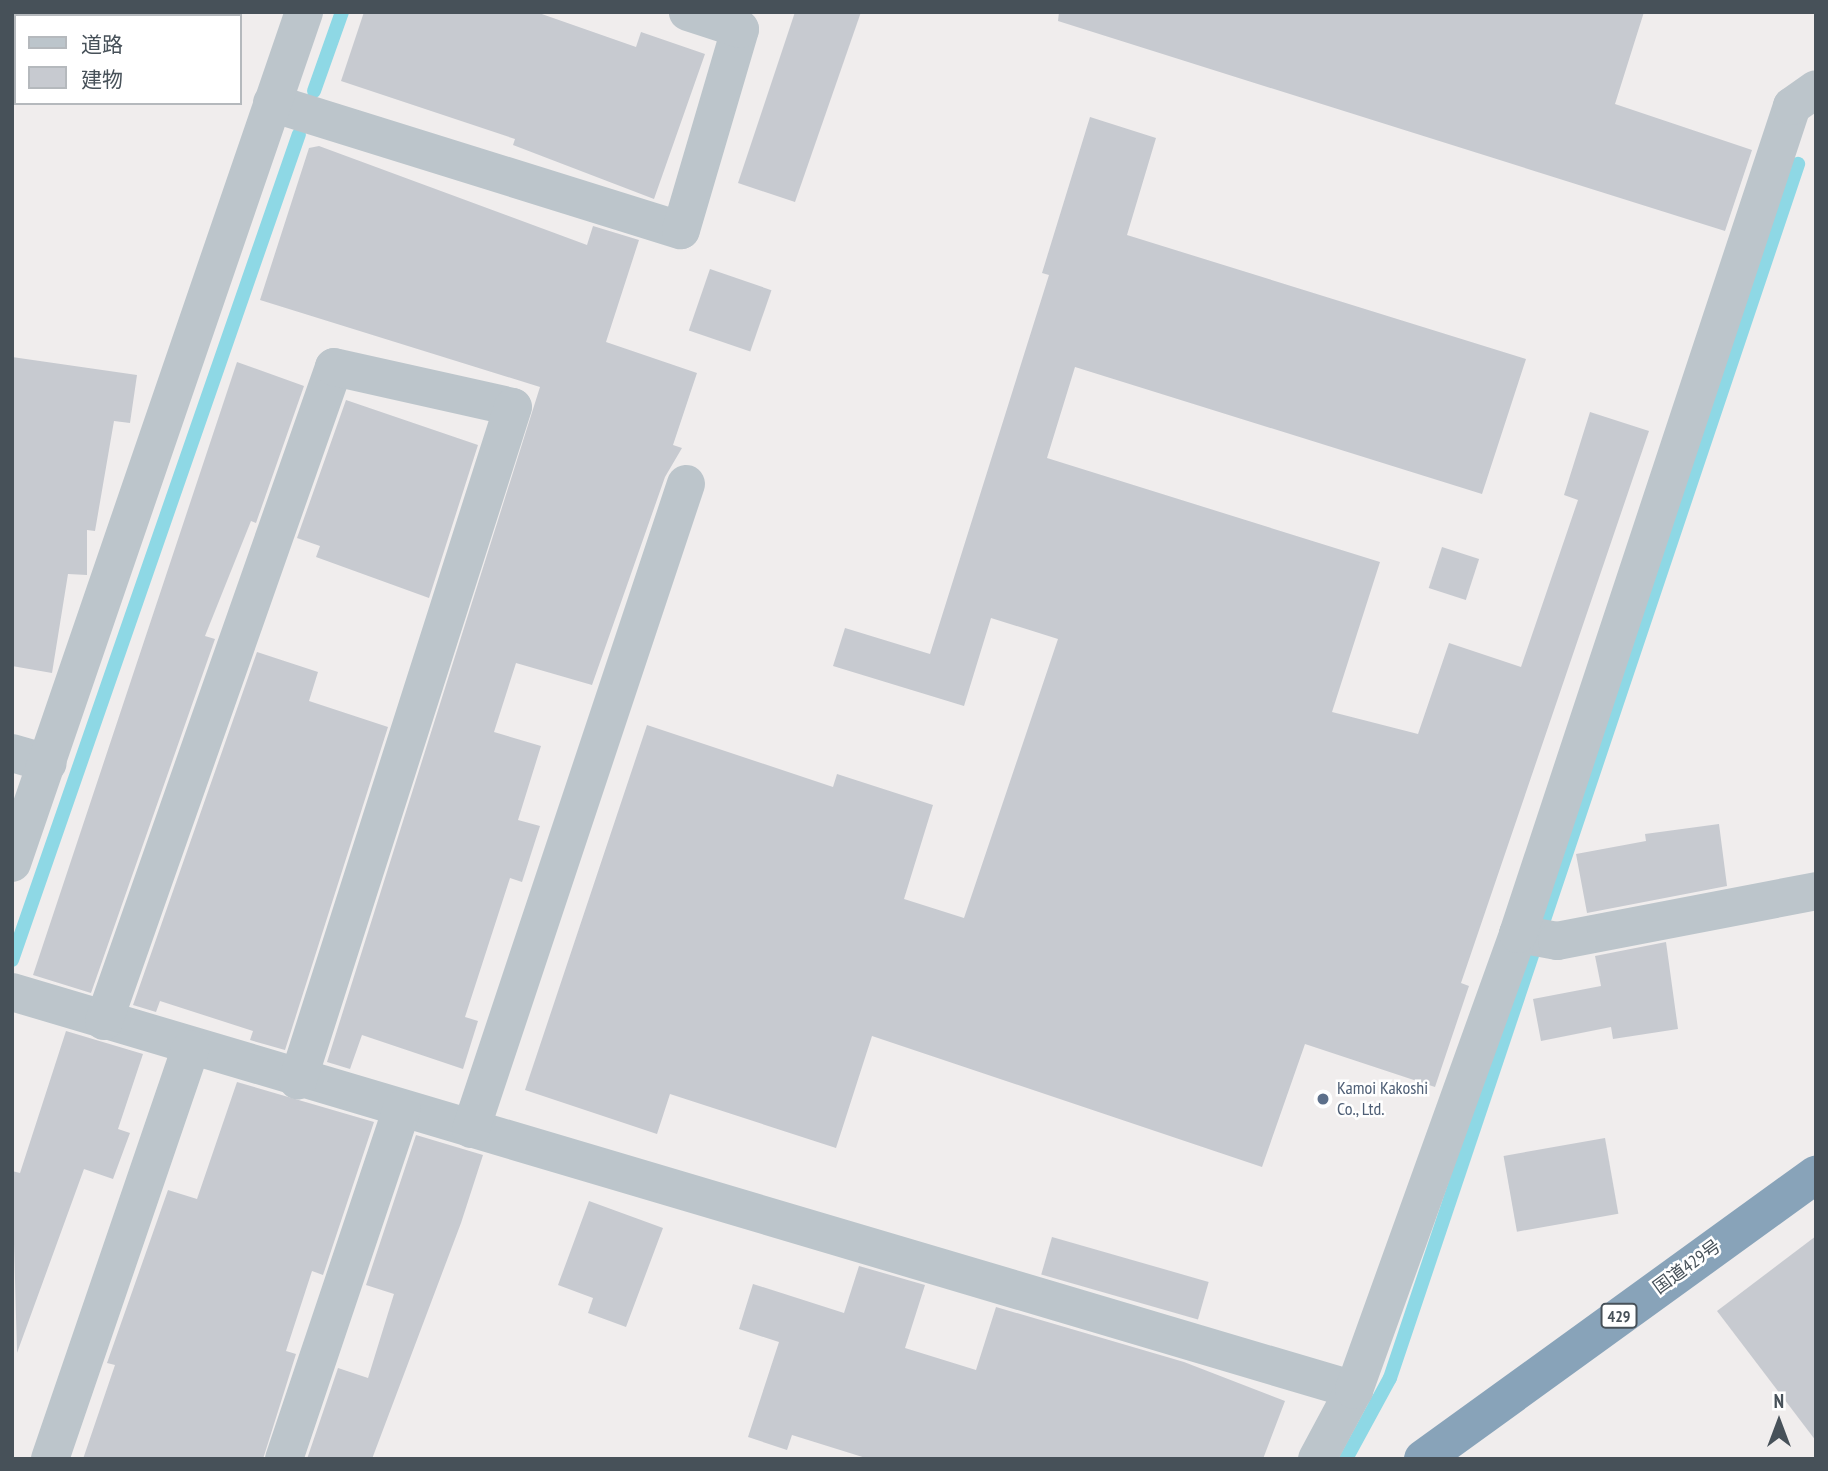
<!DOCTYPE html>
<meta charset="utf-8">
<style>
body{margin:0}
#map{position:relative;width:1828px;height:1471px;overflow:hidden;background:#f0eded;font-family:"PT Sans Narrow","Noto Sans JP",sans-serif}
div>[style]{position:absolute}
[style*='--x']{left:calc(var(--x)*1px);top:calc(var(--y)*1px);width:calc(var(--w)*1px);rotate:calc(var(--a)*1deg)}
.stream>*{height:14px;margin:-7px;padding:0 7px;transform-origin:7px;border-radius:7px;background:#8ed8e5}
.building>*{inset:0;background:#c7cad0;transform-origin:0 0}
.street>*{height:38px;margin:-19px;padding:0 19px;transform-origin:19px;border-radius:19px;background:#bcc5cb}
.highway>*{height:38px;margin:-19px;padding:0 19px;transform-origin:19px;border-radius:19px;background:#88a3b9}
.dots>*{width:19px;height:19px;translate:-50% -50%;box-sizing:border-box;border:4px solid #fff;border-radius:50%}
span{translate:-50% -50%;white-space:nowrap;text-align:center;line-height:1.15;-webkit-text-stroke:5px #fff;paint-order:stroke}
.shield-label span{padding:2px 5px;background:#fff;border:2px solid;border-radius:5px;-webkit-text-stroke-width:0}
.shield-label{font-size:16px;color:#475159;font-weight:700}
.service-label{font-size:18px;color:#4e5e75}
.left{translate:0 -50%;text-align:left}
.street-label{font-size:18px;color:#475159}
.frame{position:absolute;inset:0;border:14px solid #475159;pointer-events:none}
.legend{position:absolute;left:14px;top:14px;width:228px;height:91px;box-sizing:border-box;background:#fff;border:2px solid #b5b9bd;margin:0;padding:9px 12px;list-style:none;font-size:21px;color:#475159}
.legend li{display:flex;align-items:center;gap:14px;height:35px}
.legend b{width:35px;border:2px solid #b5b9bd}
.north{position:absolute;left:1744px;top:1387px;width:70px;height:70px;-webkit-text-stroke:5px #fff;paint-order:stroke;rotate:0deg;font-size:19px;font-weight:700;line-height:28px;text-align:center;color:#475159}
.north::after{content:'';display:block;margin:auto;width:24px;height:32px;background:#475159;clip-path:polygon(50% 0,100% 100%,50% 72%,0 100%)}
</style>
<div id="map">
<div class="stream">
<i style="--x:314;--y:91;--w:84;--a:-70.5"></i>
<i style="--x:12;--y:960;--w:874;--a:-70.84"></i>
<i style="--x:1346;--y:1459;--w:92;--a:-61.5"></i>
<i style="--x:1390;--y:1378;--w:1281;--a:-71.42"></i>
</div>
<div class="building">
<i style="clip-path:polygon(364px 12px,536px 12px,636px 47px,641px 32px,705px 54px,654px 199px,513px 145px,515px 139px,341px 81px)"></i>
<i style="clip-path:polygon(795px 12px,861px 12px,795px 202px,738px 183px)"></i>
<i style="clip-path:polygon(1059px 12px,1644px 12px,1615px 104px,1752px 150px,1725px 231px,1058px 21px)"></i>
<i style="clip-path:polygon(1090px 117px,1156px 138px,1127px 235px,1526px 359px,1482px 494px,1075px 367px,1047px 458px,1380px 562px,1332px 712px,1418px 734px,1449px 643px,1521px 667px,1578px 500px,1564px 495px,1590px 412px,1649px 431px,1461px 983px,1469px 986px,1435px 1087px,1305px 1044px,1262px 1167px,872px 1036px,836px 1148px,670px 1094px,657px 1134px,525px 1090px,647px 725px,833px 787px,837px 774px,933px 805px,904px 899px,964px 918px,1058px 639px,991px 618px,964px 706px,833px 666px,845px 628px,930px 654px,1049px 275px,1042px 273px)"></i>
<i style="clip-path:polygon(319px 146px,587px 245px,593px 226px,639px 240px,606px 342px,697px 373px,673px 445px,682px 448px,665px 477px,592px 685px,516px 663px,494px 732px,541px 746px,518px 820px,540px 826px,522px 882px,510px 878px,465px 1017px,478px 1021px,463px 1069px,362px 1035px,350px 1069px,327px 1062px,540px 387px,260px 300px,309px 148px)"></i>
<i style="left:710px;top:269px;width:65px;height:65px;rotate:19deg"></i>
<i style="clip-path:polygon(12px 357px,137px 375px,130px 423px,114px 421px,95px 531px,87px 530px,87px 575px,68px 574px,52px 673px,12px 666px)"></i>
<i style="clip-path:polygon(237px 362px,304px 386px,256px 523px,251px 521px,205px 636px,215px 639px,91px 993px,33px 975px)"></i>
<i style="clip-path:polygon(346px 400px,478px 445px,429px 598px,316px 557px,320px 546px,297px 538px)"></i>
<i style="left:1442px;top:547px;width:39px;height:43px;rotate:18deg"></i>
<i style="clip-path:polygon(257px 652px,318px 672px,309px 701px,388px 727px,285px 1050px,250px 1040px,253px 1031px,160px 1001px,156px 1012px,133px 1005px)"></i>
<i style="clip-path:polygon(1719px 824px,1727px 886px,1587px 913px,1576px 854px,1646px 841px,1645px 834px)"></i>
<i style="clip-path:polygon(1666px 942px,1678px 1029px,1613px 1039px,1611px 1027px,1541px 1041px,1533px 999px,1601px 986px,1595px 956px)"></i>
<i style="clip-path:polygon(66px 1031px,143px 1054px,118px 1129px,130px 1133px,113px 1179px,84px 1169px,17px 1353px,12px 1171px,20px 1173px)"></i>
<i style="clip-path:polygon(237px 1082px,374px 1122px,323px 1275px,312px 1271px,286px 1351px,296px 1354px,263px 1459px,83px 1459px,115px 1365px,107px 1363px,168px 1190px,197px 1199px)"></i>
<i style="clip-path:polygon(416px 1135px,483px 1155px,461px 1223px,372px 1459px,307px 1459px,338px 1368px,368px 1378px,394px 1294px,366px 1285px)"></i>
<i style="left:1605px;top:1138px;width:77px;height:103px;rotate:80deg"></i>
<i style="clip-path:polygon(589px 1201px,663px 1228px,626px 1327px,588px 1313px,593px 1298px,558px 1285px)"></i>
<i style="clip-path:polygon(1816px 1236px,1816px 1441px,1717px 1311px)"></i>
<i style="left:1052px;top:1237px;width:163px;height:39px;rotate:16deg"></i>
<i style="clip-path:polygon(859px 1266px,925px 1285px,905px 1348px,976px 1370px,996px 1307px,1184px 1362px,1285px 1401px,1263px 1459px,869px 1459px,792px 1435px,787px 1450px,748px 1437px,779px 1342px,739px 1329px,753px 1284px,844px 1313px)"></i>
</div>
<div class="street">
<i style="--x:272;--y:103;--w:428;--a:17.3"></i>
<i style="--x:681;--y:230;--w:209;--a:-73.6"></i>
<i style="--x:740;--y:29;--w:55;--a:-161.9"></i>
<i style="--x:12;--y:753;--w:37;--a:16"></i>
<i style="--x:12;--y:863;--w:900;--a:-71.06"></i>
<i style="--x:1518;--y:934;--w:40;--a:10"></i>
<i style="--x:1557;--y:941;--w:264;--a:-10.9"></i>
<i style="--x:12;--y:992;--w:1400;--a:16.52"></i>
<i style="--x:104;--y:1021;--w:693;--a:-70.62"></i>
<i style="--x:334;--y:367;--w:183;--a:12.6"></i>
<i style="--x:513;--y:407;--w:707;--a:107.72"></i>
<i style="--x:471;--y:1129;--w:680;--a:-71.57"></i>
<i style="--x:50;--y:1459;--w:433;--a:-71.1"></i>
<i style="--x:284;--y:1459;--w:369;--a:-71.4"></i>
<i style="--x:1317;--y:1459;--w:78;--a:-61.8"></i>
<i style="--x:1354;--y:1390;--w:485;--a:-70.2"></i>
<i style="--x:1518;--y:934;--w:872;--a:-71.69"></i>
<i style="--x:1792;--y:106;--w:29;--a:-35"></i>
</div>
<div class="highway">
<i style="--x:1423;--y:1459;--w:485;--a:-35.9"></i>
</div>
<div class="dots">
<i style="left:1323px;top:1099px;background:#5c6f8a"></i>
</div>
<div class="shield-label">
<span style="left:1619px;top:1316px">429</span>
</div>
<div class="service-label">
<span class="left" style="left:1337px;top:1099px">Kamoi Kakoshi<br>Co., Ltd.</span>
</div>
<div class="street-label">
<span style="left:1687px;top:1267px;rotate:-36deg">国道429号</span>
</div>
<div class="frame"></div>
<ul class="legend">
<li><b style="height:9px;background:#bcc5cb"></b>道路</li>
<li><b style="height:19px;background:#c7cad0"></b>建物</li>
</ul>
<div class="north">N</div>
</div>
